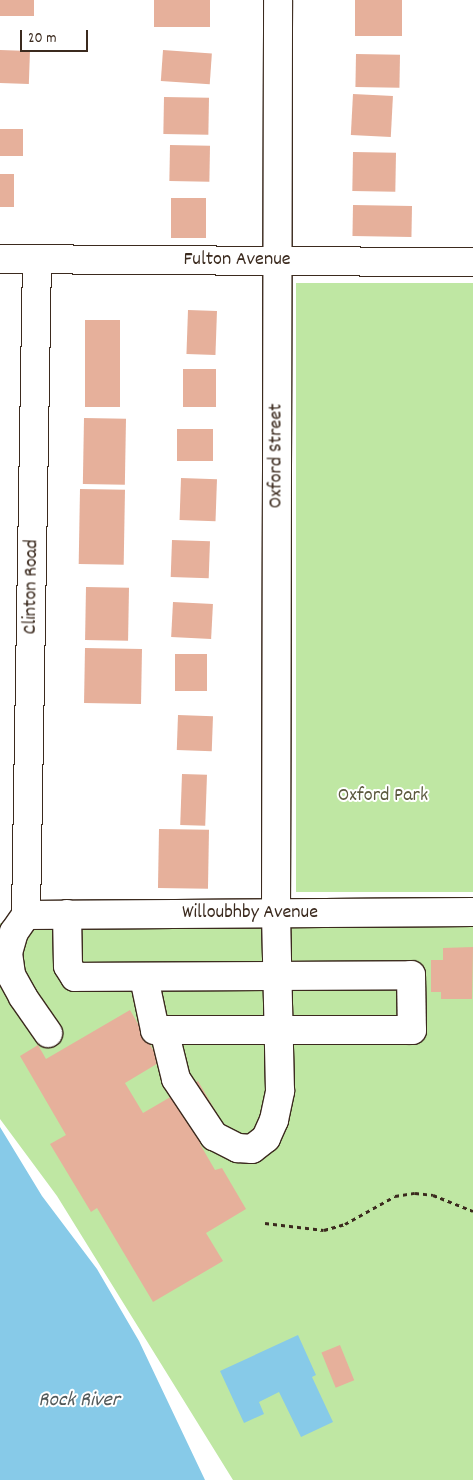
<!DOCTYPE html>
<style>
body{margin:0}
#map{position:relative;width:473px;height:1480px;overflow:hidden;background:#fff;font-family:Dekko,sans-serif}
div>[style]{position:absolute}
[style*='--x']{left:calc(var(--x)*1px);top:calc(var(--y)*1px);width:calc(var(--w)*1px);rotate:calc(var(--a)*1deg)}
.green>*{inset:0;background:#bfe7a3;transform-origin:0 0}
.water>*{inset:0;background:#87cae8}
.building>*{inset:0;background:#e6b09b;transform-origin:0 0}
.path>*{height:3px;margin-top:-1.5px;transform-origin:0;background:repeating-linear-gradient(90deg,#3b2a1e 0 4px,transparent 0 8px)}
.roads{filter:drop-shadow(1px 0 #3b2a1e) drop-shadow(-1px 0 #3b2a1e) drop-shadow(0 1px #3b2a1e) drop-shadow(0 -1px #3b2a1e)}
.minor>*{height:28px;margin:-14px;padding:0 14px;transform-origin:14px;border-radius:14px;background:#fff}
span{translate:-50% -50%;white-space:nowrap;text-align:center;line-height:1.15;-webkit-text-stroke:4px #fff;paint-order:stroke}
.street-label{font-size:20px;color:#3b2a1e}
.park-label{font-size:20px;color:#5c593f}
.water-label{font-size:21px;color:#525a5b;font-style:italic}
.scale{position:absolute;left:20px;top:30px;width:68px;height:22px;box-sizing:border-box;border:2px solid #3b2a1e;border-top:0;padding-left:6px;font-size:15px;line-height:18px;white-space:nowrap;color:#3b2a1e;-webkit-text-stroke:4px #fff;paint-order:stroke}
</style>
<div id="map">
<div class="green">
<i style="left:296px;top:283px;width:177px;height:609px"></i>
<i style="clip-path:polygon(0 923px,473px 925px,473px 1480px,233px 1480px,57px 1196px,0 1119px)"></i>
</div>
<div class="water">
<i style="clip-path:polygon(0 1127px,42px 1196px,97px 1269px,139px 1341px,205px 1480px,0 1480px)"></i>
<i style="clip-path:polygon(298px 1335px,316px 1375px,312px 1377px,333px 1422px,301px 1437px,279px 1392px,259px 1402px,264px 1414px,244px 1423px,220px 1371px)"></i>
</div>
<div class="building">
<i style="left:0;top:0;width:34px;height:16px"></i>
<i style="left:154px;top:0;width:56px;height:27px"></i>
<i style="left:355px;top:0;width:47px;height:36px"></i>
<i style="left:0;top:50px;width:30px;height:33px;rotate:2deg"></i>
<i style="left:163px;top:50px;width:49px;height:31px;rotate:4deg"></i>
<i style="left:356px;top:54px;width:44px;height:33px;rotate:1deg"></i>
<i style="left:353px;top:94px;width:40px;height:41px;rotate:3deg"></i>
<i style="left:164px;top:97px;width:45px;height:37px;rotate:1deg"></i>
<i style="left:0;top:129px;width:23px;height:27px"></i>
<i style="left:170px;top:145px;width:40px;height:36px;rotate:1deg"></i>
<i style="left:353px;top:152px;width:43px;height:39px;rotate:1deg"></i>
<i style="left:0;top:174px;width:14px;height:33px"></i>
<i style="left:171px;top:198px;width:35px;height:40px"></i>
<i style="left:353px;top:205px;width:59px;height:31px;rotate:1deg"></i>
<i style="left:188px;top:310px;width:29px;height:44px;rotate:2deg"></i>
<i style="left:85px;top:320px;width:35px;height:87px"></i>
<i style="left:183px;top:369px;width:33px;height:38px"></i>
<i style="left:84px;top:418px;width:42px;height:66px;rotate:1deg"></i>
<i style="left:177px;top:429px;width:36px;height:32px"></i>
<i style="left:181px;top:478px;width:36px;height:42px;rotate:2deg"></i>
<i style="left:80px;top:489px;width:45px;height:75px;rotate:1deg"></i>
<i style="left:172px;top:540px;width:38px;height:37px;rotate:2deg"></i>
<i style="left:86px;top:587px;width:43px;height:53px;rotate:1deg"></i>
<i style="left:173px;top:602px;width:40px;height:35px;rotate:3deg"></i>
<i style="left:85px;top:648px;width:57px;height:55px;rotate:1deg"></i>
<i style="left:175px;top:654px;width:32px;height:37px"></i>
<i style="left:178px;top:715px;width:35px;height:35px;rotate:2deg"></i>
<i style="left:182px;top:774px;width:25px;height:51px;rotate:2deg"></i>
<i style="left:159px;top:829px;width:50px;height:59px;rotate:1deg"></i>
<i style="clip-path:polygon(473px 947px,472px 999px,441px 999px,441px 992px,431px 992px,431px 960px,443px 960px,443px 948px)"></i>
<i style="clip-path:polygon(130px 1010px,160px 1062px,125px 1083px,143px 1113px,198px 1081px,226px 1129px,200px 1144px,215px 1170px,222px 1168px,246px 1209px,206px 1233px,223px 1261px,153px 1302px,97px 1208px,91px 1212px,50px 1144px,66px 1135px,20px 1056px,38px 1045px,46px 1059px)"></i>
<i style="left:340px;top:1345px;width:38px;height:20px;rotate:68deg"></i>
</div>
<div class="path">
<i style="--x:265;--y:1223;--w:59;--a:6.8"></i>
<i style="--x:324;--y:1230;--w:22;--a:-16"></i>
<i style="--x:345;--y:1224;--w:57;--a:-29.2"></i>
<i style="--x:395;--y:1196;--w:20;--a:-9"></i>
<i style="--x:415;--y:1193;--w:18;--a:6"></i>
<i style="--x:433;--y:1195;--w:43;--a:21.8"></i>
</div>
<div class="roads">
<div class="minor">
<i style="--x:0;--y:259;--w:473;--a:0.4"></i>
<i style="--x:67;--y:914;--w:52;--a:88.9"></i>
<i style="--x:68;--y:966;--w:13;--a:58"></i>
<i style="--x:75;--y:977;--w:336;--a:-0.3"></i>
<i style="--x:411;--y:975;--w:55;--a:89"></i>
<i style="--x:412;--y:1030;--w:257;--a:180"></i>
<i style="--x:155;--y:1030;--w:53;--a:-101.9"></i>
<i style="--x:26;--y:915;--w:656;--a:-89.04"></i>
<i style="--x:26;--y:915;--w:447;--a:-0.4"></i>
<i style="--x:26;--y:915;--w:21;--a:125"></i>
<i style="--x:14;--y:932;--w:22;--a:106"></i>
<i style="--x:8;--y:953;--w:22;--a:82"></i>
<i style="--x:11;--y:975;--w:25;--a:61"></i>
<i style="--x:23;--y:997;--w:44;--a:55.2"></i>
<i style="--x:164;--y:1030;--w:50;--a:76.2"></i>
<i style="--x:176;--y:1079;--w:69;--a:56.3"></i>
<i style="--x:214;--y:1136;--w:27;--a:27"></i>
<i style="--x:238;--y:1148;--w:14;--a:4"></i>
<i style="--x:252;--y:1149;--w:18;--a:-38"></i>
<i style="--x:266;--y:1138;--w:20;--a:-66"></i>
<i style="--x:274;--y:1120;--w:30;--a:-78"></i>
<i style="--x:280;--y:1091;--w:178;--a:-91.3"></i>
<i style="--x:276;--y:913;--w:913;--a:-89.87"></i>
</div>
</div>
<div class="street-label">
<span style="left:237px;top:260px">Fulton Avenue</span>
<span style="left:277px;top:456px;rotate:-90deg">Oxford Street</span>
<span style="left:32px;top:587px;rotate:-89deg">Clinton Road</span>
<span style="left:250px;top:913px">Willoubhby Avenue</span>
</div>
<div class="park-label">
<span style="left:383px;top:796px">Oxford Park</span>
</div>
<div class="water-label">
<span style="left:79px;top:1401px">Rock River</span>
</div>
<div class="scale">20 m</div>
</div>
